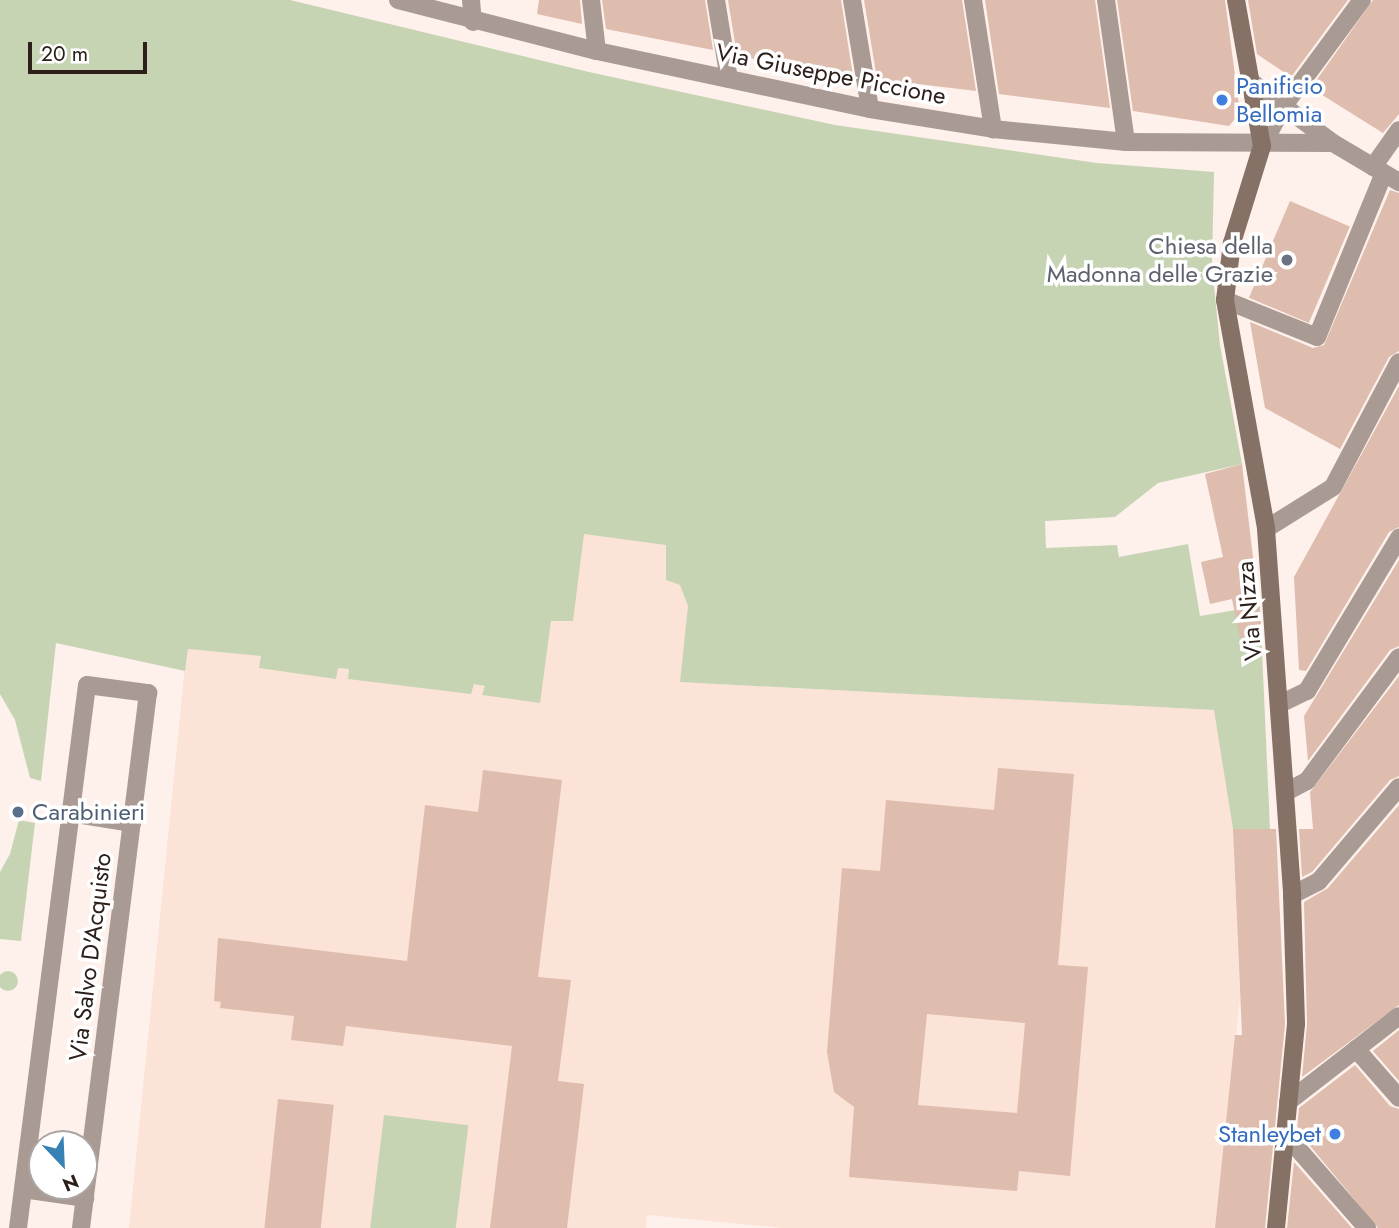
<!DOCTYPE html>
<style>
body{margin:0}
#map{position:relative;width:1399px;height:1228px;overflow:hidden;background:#fef0ea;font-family:Jost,sans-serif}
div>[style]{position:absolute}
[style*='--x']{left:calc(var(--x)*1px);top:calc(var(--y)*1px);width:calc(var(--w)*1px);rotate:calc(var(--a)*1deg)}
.built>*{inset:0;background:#fce3d7}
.green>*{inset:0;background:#c6d4b4;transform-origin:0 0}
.round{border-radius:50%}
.building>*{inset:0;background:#debcae;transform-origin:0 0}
.street>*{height:18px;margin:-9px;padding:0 9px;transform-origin:9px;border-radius:9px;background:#a99b94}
.secondary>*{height:18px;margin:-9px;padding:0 9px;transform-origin:9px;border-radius:9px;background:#857166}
.dots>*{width:19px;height:19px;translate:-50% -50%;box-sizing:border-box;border:4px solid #fff;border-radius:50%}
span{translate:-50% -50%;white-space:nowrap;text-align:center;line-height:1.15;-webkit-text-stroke:7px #fff;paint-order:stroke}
.street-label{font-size:24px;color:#2d201b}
.shop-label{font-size:24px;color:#366cbe}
.left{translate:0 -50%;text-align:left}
.right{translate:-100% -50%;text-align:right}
.worship-label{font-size:24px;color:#5b616d}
.service-label{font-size:24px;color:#4e5e75}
.north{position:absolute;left:28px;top:1130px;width:70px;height:70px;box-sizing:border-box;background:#fff;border:2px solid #aba6a4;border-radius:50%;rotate:157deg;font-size:19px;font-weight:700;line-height:28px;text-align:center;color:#2d201b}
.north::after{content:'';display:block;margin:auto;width:24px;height:32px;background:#3781b5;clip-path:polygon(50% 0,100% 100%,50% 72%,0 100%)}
.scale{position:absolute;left:28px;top:42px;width:119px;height:32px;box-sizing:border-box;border:4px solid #2d201b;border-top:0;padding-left:9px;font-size:21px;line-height:24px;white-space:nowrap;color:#2d201b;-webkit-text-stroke:5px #fff;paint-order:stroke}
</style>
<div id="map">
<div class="built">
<i style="clip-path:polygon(203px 486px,666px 544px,666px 580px,680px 585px,688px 606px,681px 682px,1215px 710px,1233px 829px,1240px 998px,1215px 1228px,783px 1228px,647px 1215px,646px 1228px,129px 1228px)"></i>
</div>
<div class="green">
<i style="clip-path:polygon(0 0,290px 0,589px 72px,835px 125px,1097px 163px,1214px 172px,1212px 266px,1220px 345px,1242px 464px,1158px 483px,1115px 517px,1045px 521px,1046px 548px,1117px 545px,1119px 557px,1188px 544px,1200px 616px,1260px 606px,1270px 829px,1233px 829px,1214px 710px,680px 682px,688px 606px,680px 585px,666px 580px,666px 545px,584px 534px,573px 621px,551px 621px,540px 703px,482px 695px,485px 686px,474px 684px,471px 694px,348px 679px,349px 669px,338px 668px,336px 679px,259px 668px,261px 656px,188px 649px,185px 671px,56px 643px,41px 781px,30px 778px,15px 720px,0 694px)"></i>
<i style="clip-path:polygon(19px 820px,35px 823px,21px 941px,0 939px,0 872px,10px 854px)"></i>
<i class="round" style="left:-2px;top:971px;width:20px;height:20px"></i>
<i style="left:384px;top:1115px;width:85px;height:114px;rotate:7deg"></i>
</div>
<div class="building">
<i style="clip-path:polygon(539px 0,580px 0,582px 24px,537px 14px)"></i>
<i style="clip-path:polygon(602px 0,705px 0,713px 50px,606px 29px)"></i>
<i style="clip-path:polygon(728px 0,841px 0,853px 76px,843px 75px,844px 81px,737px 55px)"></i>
<i style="clip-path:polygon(864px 0,962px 0,976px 91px,877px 79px)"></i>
<i style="clip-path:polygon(985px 0,1095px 0,1110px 108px,999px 94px)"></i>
<i style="clip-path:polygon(1117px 0,1225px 0,1240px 113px,1229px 126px,1133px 111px)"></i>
<i style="clip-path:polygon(1248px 0,1348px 0,1291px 77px,1257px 54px)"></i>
<i style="clip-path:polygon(1373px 0,1399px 0,1399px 114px,1383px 133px,1311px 88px)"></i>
<i style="clip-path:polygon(1390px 190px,1399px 193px,1399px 351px,1389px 357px,1340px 449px,1265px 408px,1250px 322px,1313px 348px,1324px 345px)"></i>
<i style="left:1290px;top:201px;width:65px;height:105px;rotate:23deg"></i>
<i style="clip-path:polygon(1399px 386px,1399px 527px,1389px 532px,1306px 671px,1299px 670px,1294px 577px)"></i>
<i style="clip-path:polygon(1242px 464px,1262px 634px,1240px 638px,1232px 599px,1210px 604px,1201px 562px,1223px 557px,1205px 474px)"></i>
<i style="clip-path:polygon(1399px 560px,1399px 646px,1390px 650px,1308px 761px,1304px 716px)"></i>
<i style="clip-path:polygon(1399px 676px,1399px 776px,1390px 780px,1312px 872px,1302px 877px,1299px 829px,1313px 829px,1310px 792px)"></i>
<i style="clip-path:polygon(evenodd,998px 768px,1074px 774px,1058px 965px,1088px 967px,1070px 1176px,1019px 1171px,1017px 1191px,849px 1177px,854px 1107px,834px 1092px,827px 1052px,842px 868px,880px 871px,886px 800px,994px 810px,998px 768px,927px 1014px,1025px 1023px,1017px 1113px,918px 1105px,927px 1014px)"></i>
<i style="clip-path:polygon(483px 770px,562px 780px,538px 977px,571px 980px,558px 1081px,584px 1084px,567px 1228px,490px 1228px,512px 1046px,346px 1026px,343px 1046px,291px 1040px,294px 1016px,220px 1008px,221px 1002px,214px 1001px,218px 938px,407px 961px,425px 805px,478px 812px)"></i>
<i style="clip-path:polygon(1399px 805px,1399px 1005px,1302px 1077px,1307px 1024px,1304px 902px,1328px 888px)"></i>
<i style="clip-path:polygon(1233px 829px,1276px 829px,1285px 1024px,1265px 1228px,1215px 1228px,1235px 1035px,1242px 1035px)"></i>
<i style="clip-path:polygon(1399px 1030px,1399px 1081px,1373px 1051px)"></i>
<i style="clip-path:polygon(1355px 1065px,1390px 1106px,1399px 1109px,1399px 1228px,1378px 1228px,1297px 1130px,1299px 1108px)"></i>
<i style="left:278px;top:1099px;width:56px;height:130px;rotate:6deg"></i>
<i style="clip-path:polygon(1294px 1162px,1352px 1228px,1287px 1228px)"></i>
</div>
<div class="street">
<i style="--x:398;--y:0;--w:205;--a:14.4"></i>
<i style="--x:597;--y:51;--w:279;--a:12"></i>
<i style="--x:870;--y:109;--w:125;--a:9.2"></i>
<i style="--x:993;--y:129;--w:134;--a:5.6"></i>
<i style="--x:1126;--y:142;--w:207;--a:0.3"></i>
<i style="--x:1333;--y:143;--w:77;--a:30.6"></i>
<i style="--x:471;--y:0;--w:22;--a:85"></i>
<i style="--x:591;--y:0;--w:51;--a:83.3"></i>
<i style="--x:716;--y:0;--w:80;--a:80.7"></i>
<i style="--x:852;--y:0;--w:110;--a:80.6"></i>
<i style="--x:973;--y:0;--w:131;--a:81.2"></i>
<i style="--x:1106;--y:0;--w:143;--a:82"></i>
<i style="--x:1250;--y:81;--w:104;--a:36.8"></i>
<i style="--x:1262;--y:146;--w:44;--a:-61.7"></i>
<i style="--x:1283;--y:107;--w:133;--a:-53.6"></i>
<i style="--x:1373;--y:167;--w:45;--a:-54.9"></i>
<i style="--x:1225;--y:300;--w:99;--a:21.9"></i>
<i style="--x:1317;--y:337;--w:177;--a:-67.8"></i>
<i style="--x:1266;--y:529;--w:79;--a:-32.1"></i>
<i style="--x:1333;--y:487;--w:141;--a:-62.2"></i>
<i style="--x:1282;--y:703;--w:28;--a:-26"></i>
<i style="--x:1307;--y:691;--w:179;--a:-59"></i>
<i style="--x:1286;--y:792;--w:24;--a:-28"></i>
<i style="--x:1307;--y:781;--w:154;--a:-53.4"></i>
<i style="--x:70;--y:813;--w:63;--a:9.2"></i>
<i style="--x:1292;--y:895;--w:30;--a:-27"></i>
<i style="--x:1319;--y:881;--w:123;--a:-49.6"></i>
<i style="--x:1356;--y:1049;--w:65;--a:48.7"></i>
<i style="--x:1288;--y:1102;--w:140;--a:-37.8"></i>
<i style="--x:1285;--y:1134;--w:125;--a:48.9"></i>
<i style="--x:23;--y:1189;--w:63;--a:8.3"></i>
<i style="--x:18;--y:1228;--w:547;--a:-82.76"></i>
<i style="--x:87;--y:685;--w:62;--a:7.5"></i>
<i style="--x:148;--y:693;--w:539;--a:97.14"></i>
</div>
<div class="secondary">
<i style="--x:1236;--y:0;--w:148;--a:79.9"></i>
<i style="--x:1262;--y:146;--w:102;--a:107.2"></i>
<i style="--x:1232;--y:243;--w:57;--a:97"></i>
<i style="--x:1225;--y:300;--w:233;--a:79.8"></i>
<i style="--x:1266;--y:529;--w:367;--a:85.9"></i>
<i style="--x:1292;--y:895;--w:129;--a:88.2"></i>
<i style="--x:1296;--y:1024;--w:205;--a:95.6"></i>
</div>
<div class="dots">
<i style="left:1222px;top:100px;background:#3f7fe0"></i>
<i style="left:1287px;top:260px;background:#6b7280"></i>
<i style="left:18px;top:812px;background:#5c6f8a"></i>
<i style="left:1335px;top:1134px;background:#3f7fe0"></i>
</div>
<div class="street-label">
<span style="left:831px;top:74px;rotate:11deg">Via Giuseppe Piccione</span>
<span style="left:1249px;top:611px;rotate:-95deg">Via Nizza</span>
<span style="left:90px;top:957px;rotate:-83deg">Via Salvo D'Acquisto</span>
</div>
<div class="shop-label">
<span class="left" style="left:1236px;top:100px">Panificio<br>Bellomia</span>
<span class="right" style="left:1321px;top:1134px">Stanleybet</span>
</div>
<div class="worship-label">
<span class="right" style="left:1273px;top:260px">Chiesa della<br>Madonna delle Grazie</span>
</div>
<div class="service-label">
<span class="left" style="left:32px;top:812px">Carabinieri</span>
</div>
<div class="north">N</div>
<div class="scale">20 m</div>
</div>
